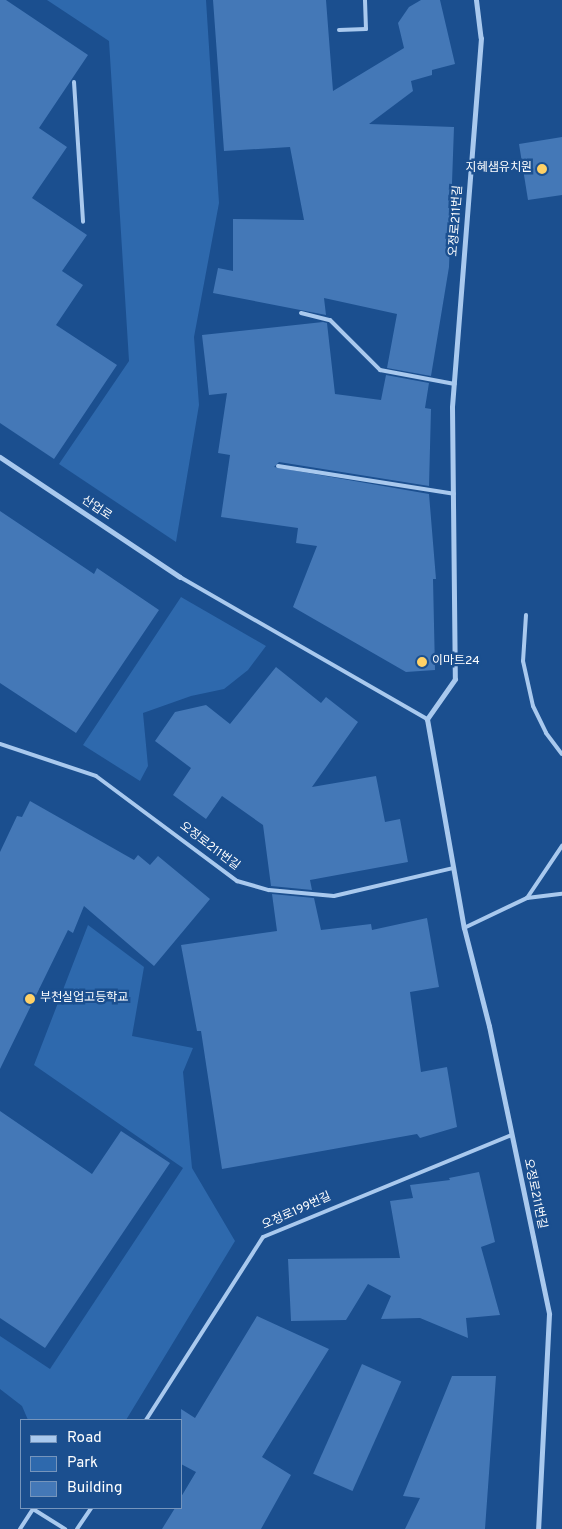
<!DOCTYPE html>
<meta charset="utf-8">
<style>
body{margin:0}
#map{position:relative;width:562px;height:1529px;overflow:hidden;background:#1b4f8f;font-family:Overpass,"Noto Sans KR",sans-serif}
div>[style]{position:absolute}
[style*='--x']{left:calc(var(--x)*1px);top:calc(var(--y)*1px);width:calc(var(--w)*1px);rotate:calc(var(--a)*1deg)}
.green>*{inset:0;background:#2e69ad}
.building>*{inset:0;background:#4478b7;transform-origin:0 0}
.service>*{height:4px;margin:-2px;padding:0 2px;transform-origin:2px;border-radius:2px;background:#a9c9ee}
.minor>*{height:5px;margin:-2.5px;padding:0 2.5px;transform-origin:2.5px;border-radius:2.5px;background:#a9c9ee}
.dots>*{width:14px;height:14px;translate:-50% -50%;box-sizing:border-box;border:2px solid #1b4f8f;border-radius:50%}
span{translate:-50% -50%;white-space:nowrap;text-align:center;line-height:1.15;-webkit-text-stroke:5px #1b4f8f;paint-order:stroke}
.poi-label{font-size:12px;color:#fff}
.right{translate:-100% -50%;text-align:right}
.left{translate:0 -50%;text-align:left}
.street-label{font-size:12px;color:#fff}
.legend{position:absolute;left:20px;top:1419px;width:162px;height:90px;box-sizing:border-box;background:#1b4f8f;border:1px solid #7695bc;margin:0;padding:6px 9px;list-style:none;font-size:15px;color:#fff}
.legend li{display:flex;align-items:center;gap:10px;height:25px}
.legend b{width:25px;border:1px solid #7695bc}
</style>
<div id="map">
<div class="green">
<i style="clip-path:polygon(47px 0,206px 0,219px 203px,194px 337px,199px 405px,176px 542px,59px 464px,129px 361px,109px 41px)"></i>
<i style="clip-path:polygon(181px 597px,266px 646px,248px 670px,224px 689px,191px 696px,143px 713px,148px 766px,140px 781px,83px 745px)"></i>
<i style="clip-path:polygon(88px 925px,144px 967px,132px 1036px,193px 1048px,183px 1072px,192px 1168px,235px 1241px,126px 1420px,28px 1420px,22px 1406px,0 1389px,0 1336px,50px 1369px,183px 1168px,34px 1065px)"></i>
</div>
<div class="building">
<i style="clip-path:polygon(0 0,6px 0,88px 55px,39px 128px,67px 147px,32px 198px,87px 235px,62px 271px,83px 285px,56px 325px,117px 365px,54px 459px,0 423px)"></i>
<i style="clip-path:polygon(213px 0,326px 0,333px 91px,404px 48px,398px 23px,409px 7px,421px 0,440px 0,455px 64px,432px 70px,432px 75px,411px 81px,413px 91px,369px 124px,454px 127px,449px 267px,431px 376px,387px 368px,397px 314px,324px 298px,326px 315px,213px 293px,218px 268px,233px 271px,233px 219px,304px 220px,290px 147px,224px 151px)"></i>
<i style="clip-path:polygon(562px 137px,562px 195px,528px 200px,519px 144px)"></i>
<i style="clip-path:polygon(323px 322px,327px 323px,335px 394px,381px 400px,386px 375px,429px 383px,425px 408px,431px 409px,429px 486px,279px 462px,274px 467px,429px 494px,436px 579px,433px 579px,435px 670px,406px 672px,293px 607px,317px 546px,296px 543px,298px 528px,221px 517px,230px 455px,218px 453px,227px 393px,209px 395px,202px 335px)"></i>
<i style="clip-path:polygon(0 511px,94px 574px,97px 568px,159px 610px,76px 733px,0 683px)"></i>
<i style="clip-path:polygon(276px 667px,321px 703px,326px 697px,358px 722px,312px 787px,376px 776px,385px 822px,400px 819px,408px 862px,310px 880px,312px 890px,271px 886px,263px 825px,222px 796px,206px 819px,173px 795px,191px 768px,155px 741px,175px 712px,206px 705px,230px 724px)"></i>
<i style="clip-path:polygon(30px 801px,134px 860px,138px 855px,150px 865px,158px 856px,210px 899px,154px 966px,84px 906px,73px 933px,68px 930px,0 1069px,0 852px,17px 816px,22px 817px)"></i>
<i style="clip-path:polygon(272px 894px,314px 898px,321px 930px,371px 924px,372px 930px,427px 918px,439px 987px,410px 992px,421px 1072px,447px 1067px,457px 1127px,420px 1138px,417px 1134px,222px 1169px,201px 1031px,197px 1031px,181px 945px,277px 931px)"></i>
<i style="clip-path:polygon(0 1111px,92px 1174px,121px 1131px,170px 1163px,45px 1348px,0 1318px)"></i>
<i style="clip-path:polygon(479px 1172px,495px 1242px,481px 1247px,500px 1315px,466px 1318px,468px 1338px,420px 1318px,381px 1319px,391px 1296px,368px 1284px,346px 1320px,291px 1321px,288px 1259px,400px 1258px,390px 1201px,413px 1198px,410px 1185px,450px 1180px,449px 1178px)"></i>
<i style="clip-path:polygon(257px 1316px,329px 1349px,262px 1457px,291px 1475px,261px 1529px,162px 1529px,175px 1508px,181px 1508px,181px 1497px,196px 1472px,181px 1464px,181px 1409px,195px 1418px)"></i>
<i style="left:362px;top:1364px;width:43px;height:120px;rotate:24deg"></i>
<i style="clip-path:polygon(452px 1376px,496px 1376px,485px 1529px,405px 1529px,420px 1498px,403px 1496px)"></i>
</div>
<div class="service">
<i style="--x:339;--y:30;--w:27;--a:-2"></i>
<i style="--x:366;--y:29;--w:29;--a:-92"></i>
<i style="--x:74;--y:82;--w:140;--a:86.3"></i>
<i style="--x:301;--y:313;--w:30;--a:14"></i>
<i style="--x:330;--y:320;--w:71;--a:45"></i>
<i style="--x:380;--y:370;--w:76;--a:10.6"></i>
<i style="--x:278;--y:466;--w:178;--a:9"></i>
<i style="--x:180;--y:577;--w:285;--a:29.9"></i>
<i style="--x:526;--y:615;--w:46;--a:93.7"></i>
<i style="--x:523;--y:661;--w:46;--a:77.5"></i>
<i style="--x:533;--y:706;--w:30;--a:64"></i>
<i style="--x:546;--y:733;--w:26;--a:53"></i>
<i style="--x:0;--y:744;--w:101;--a:18.4"></i>
<i style="--x:96;--y:776;--w:176;--a:36.7"></i>
<i style="--x:237;--y:881;--w:33;--a:16"></i>
<i style="--x:269;--y:890;--w:65;--a:5.3"></i>
<i style="--x:334;--y:896;--w:122;--a:-13.2"></i>
<i style="--x:527;--y:898;--w:63;--a:-56.1"></i>
<i style="--x:464;--y:928;--w:70;--a:-25.5"></i>
<i style="--x:527;--y:898;--w:35;--a:-7"></i>
<i style="--x:146;--y:1420;--w:217;--a:-57.4"></i>
<i style="--x:263;--y:1237;--w:269;--a:-22.3"></i>
<i style="--x:20;--y:1529;--w:24;--a:-57"></i>
<i style="--x:33;--y:1509;--w:38;--a:32"></i>
<i style="--x:77;--y:1529;--w:25;--a:-56"></i>
</div>
<div class="minor">
<i style="--x:476;--y:0;--w:38;--a:83"></i>
<i style="--x:481;--y:38;--w:370;--a:94.5"></i>
<i style="--x:452;--y:407;--w:272;--a:89.4"></i>
<i style="--x:455;--y:679;--w:49;--a:125"></i>
<i style="--x:427;--y:719;--w:212;--a:80"></i>
<i style="--x:464;--y:928;--w:101;--a:75.7"></i>
<i style="--x:489;--y:1026;--w:294;--a:78.2"></i>
<i style="--x:549;--y:1314;--w:215;--a:92.9"></i>
<i style="--x:0;--y:457;--w:216;--a:33.7"></i>
</div>
<div class="dots">
<i style="left:542px;top:169px;background:#ffd166"></i>
<i style="left:422px;top:662px;background:#ffd166"></i>
<i style="left:30px;top:999px;background:#ffd166"></i>
</div>
<div class="poi-label">
<span class="right" style="left:532px;top:169px">지혜샘유치원</span>
<span class="left" style="left:432px;top:662px">이마트24</span>
<span class="left" style="left:40px;top:999px">부천실업고등학교</span>
</div>
<div class="street-label">
<span style="left:457px;top:221px;rotate:-86deg">오정로211번길</span>
<span style="left:96px;top:509px;rotate:34deg">산업로</span>
<span style="left:209px;top:847px;rotate:37deg">오정로211번길</span>
<span style="left:534px;top:1194px;rotate:78deg">오정로211번길</span>
<span style="left:297px;top:1212px;rotate:-24deg">오정로199번길</span>
</div>
<ul class="legend">
<li><b style="height:6px;background:#a9c9ee"></b>Road</li>
<li><b style="height:14px;background:#2e69ad"></b>Park</li>
<li><b style="height:14px;background:#4478b7"></b>Building</li>
</ul>
</div>
